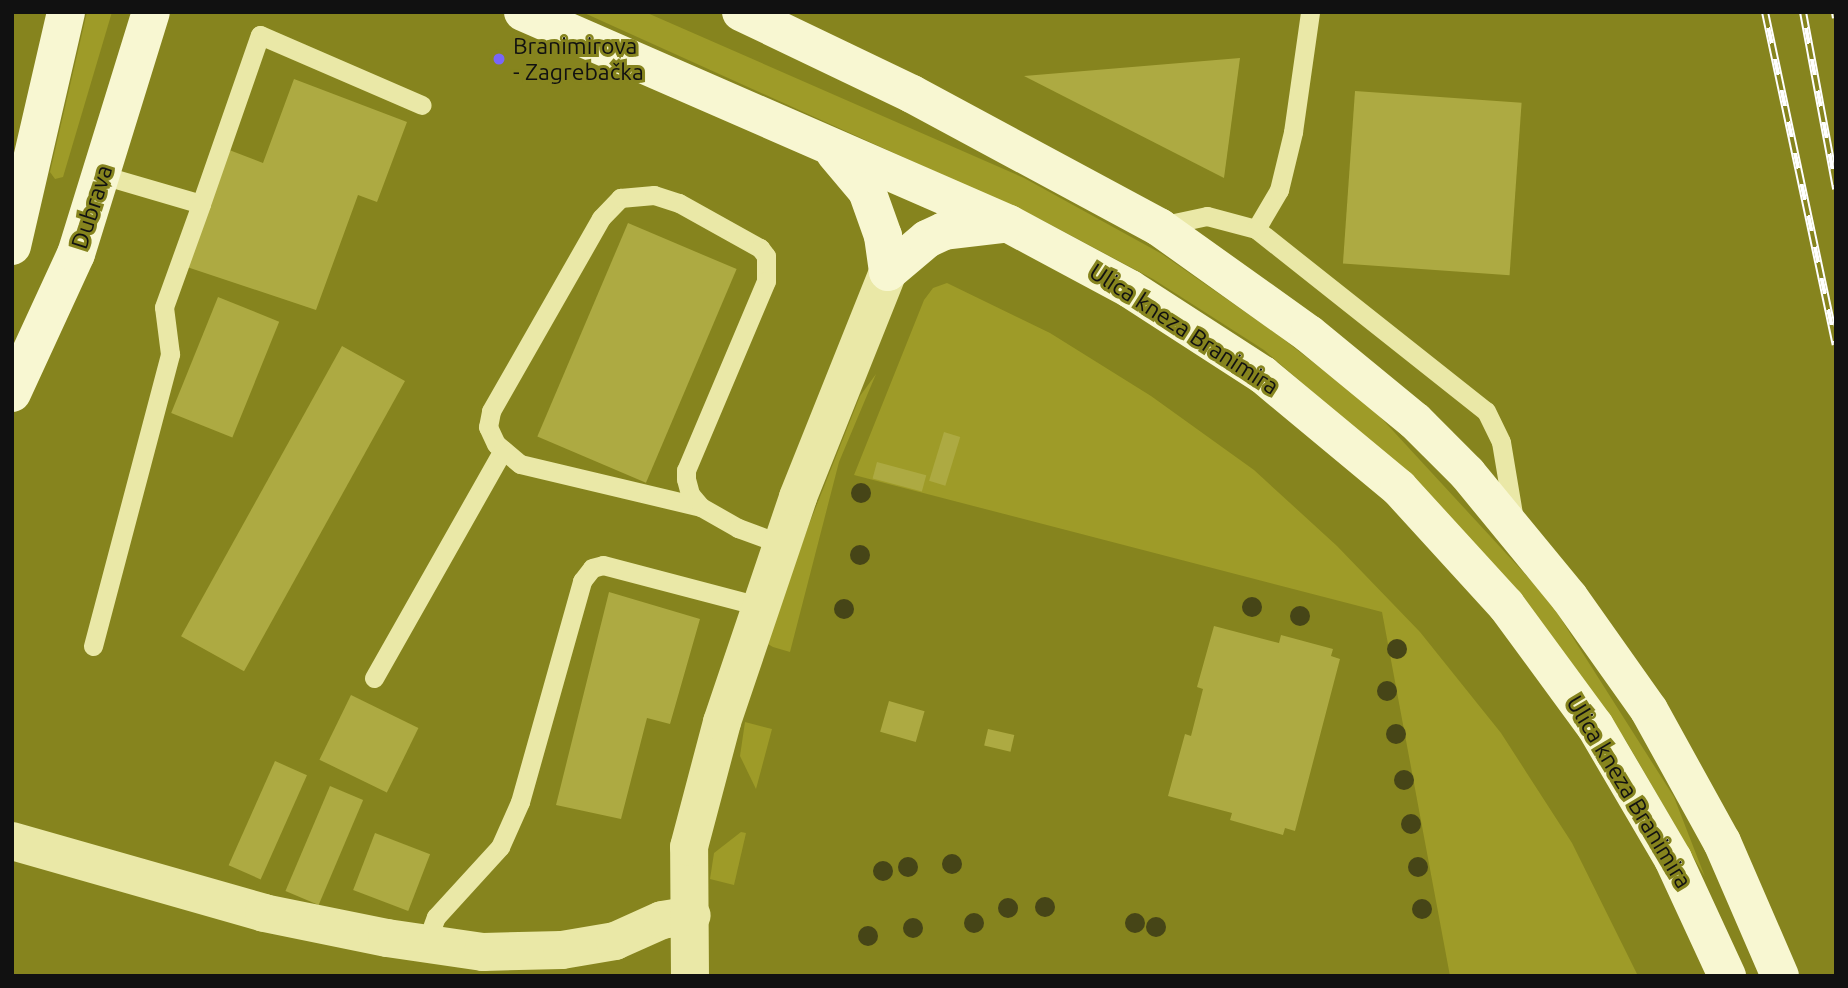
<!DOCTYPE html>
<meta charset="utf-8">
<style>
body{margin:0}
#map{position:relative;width:1848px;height:988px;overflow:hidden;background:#86841e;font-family:Ubuntu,sans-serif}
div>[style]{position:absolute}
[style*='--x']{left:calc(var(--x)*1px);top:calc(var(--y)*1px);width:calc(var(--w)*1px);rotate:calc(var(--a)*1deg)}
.green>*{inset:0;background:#9e9b28}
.building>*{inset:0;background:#adaa42;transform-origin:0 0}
.service>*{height:19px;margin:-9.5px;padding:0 9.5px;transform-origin:9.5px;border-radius:9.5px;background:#eae8a7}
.minor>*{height:38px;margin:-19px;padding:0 19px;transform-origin:19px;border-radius:19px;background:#eae8a7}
.secondary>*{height:38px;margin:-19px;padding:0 19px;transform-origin:19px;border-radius:19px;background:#f8f7d2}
.rail>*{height:8px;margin-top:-4px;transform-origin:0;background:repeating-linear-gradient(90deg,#86841e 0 16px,#fff 0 32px);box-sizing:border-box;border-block:2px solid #fff}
.trees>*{width:20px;height:20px;margin:-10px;border-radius:50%;background:#464517}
.dots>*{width:19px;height:19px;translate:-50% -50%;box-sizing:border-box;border:4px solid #86841e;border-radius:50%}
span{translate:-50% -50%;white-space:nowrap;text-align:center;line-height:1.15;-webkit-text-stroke:6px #86841e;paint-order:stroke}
.poi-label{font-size:23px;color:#111}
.left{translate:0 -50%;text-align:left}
.street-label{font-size:23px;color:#111}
.frame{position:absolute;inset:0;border:14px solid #111;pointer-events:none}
</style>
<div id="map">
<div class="green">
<i style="clip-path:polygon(87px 12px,112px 12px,63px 177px,55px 179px,50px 172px)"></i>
<i style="clip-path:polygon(582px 12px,645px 12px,1024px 178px,1162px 254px,1278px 335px,1372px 408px,1549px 600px,1674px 797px,1705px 877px,1625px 739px,1401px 468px,1264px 350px,1153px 279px,1040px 219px)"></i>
<i style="clip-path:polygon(947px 283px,1050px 333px,1151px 396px,1254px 470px,1337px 546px,1420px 632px,1501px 733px,1572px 843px,1638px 976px,1450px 976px,1382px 612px,854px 475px,924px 300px,933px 288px)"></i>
<i style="clip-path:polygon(876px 374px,839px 462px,790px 652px,773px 647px,766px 643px,808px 527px,860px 396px)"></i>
<i style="clip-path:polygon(745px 722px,772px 729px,756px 789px,740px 756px)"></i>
<i style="clip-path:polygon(741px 832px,746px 833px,734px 885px,710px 879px,714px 853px)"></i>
</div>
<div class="building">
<i style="clip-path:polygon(1240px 58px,1224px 178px,1024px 76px)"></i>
<i style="clip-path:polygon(294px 79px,407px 122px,377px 202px,358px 195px,316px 310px,187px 267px,224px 148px,263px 163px)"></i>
<i style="left:1355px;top:91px;width:167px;height:173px;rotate:4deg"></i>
<i style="left:628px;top:223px;width:118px;height:232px;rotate:23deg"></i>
<i style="left:218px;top:297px;width:66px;height:125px;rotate:22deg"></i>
<i style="left:342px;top:346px;width:72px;height:332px;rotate:29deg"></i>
<i style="left:944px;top:432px;width:17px;height:51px;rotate:17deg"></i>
<i style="left:877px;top:462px;width:51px;height:17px;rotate:15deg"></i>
<i style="clip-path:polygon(609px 592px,700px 619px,670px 724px,647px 718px,621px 819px,556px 805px)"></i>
<i style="clip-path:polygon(1214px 626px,1279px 643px,1281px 635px,1333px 649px,1331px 656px,1340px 659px,1295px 831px,1285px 828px,1283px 835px,1230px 820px,1232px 813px,1168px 796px,1185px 734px,1191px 736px,1203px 689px,1197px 687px)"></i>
<i style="left:351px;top:695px;width:75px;height:72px;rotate:26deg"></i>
<i style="left:889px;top:701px;width:37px;height:32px;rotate:16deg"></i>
<i style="left:988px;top:729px;width:27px;height:17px;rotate:13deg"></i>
<i style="left:275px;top:761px;width:35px;height:114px;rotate:24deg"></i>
<i style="left:330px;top:786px;width:36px;height:114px;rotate:23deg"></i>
<i style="left:375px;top:833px;width:59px;height:61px;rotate:21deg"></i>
</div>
<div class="service">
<i style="--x:102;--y:175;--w:103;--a:16.3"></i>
<i style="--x:201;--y:204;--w:179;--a:-70.8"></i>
<i style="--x:260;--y:35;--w:176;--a:23.4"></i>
<i style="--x:1160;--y:226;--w:48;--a:-12"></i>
<i style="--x:1207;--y:216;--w:51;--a:14.9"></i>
<i style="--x:1256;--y:229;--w:293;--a:38.4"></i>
<i style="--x:1486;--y:411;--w:34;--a:64"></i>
<i style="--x:1501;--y:442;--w:79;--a:80.5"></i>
<i style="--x:1256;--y:229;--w:45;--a:-59.5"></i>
<i style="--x:1279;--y:190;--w:60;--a:-76.4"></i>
<i style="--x:1293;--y:132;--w:121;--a:-81.9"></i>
<i style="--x:701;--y:507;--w:186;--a:-166.6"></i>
<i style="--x:520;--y:464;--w:31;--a:-140"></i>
<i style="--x:496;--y:444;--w:19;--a:-115"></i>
<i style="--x:488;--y:427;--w:16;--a:-79"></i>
<i style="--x:491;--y:411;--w:222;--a:-60.3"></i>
<i style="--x:601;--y:218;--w:28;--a:-46"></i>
<i style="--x:620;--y:198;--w:34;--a:-5"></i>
<i style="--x:654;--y:195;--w:26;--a:18"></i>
<i style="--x:679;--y:203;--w:93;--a:29.1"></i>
<i style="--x:760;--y:248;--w:10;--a:53"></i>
<i style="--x:766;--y:256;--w:25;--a:90"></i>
<i style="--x:766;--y:281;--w:205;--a:112.9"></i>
<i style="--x:686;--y:470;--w:9;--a:90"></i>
<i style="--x:686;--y:479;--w:16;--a:75"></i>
<i style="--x:690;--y:494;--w:17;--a:50"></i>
<i style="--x:701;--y:507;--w:43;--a:29.6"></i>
<i style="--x:738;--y:528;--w:46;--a:20.4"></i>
<i style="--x:93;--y:646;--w:302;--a:-75.2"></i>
<i style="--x:170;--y:354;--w:47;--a:-97.3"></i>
<i style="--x:164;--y:307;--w:109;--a:-70.2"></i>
<i style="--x:374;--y:678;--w:262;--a:-60.5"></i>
<i style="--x:426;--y:944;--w:29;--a:-70"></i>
<i style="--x:436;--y:917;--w:95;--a:-47.6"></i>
<i style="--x:500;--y:847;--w:49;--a:-66"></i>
<i style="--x:520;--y:802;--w:230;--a:-74.3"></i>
<i style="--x:582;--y:581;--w:16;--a:-52"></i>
<i style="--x:592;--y:568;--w:11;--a:-15"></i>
<i style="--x:603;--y:565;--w:161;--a:14.7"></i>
</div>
<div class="minor">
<i style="--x:12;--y:841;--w:262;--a:15.9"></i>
<i style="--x:264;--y:913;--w:126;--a:11.5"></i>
<i style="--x:387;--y:938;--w:97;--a:8.3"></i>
<i style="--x:483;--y:952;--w:79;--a:-1.5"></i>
<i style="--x:562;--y:950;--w:54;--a:-9.6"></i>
<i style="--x:615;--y:941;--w:51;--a:-24.1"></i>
<i style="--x:662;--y:920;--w:30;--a:-9"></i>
<i style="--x:690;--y:976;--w:129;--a:-90.4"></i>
<i style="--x:689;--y:847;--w:129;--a:-75.2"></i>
<i style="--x:722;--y:722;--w:237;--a:-71.3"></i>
<i style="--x:798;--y:497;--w:242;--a:-68.2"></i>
</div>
<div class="secondary">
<i style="--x:523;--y:12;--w:530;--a:23.57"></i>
<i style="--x:1009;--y:224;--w:137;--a:28.2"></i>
<i style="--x:1130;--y:289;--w:158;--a:32.9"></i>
<i style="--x:1263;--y:375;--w:177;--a:39.7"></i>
<i style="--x:1399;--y:488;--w:159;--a:47.6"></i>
<i style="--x:1506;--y:605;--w:150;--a:53.7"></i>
<i style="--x:1595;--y:726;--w:154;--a:59.6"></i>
<i style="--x:1673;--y:859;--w:129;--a:65.2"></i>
<i style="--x:741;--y:12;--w:190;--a:25.6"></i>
<i style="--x:912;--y:94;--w:281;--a:28.3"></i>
<i style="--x:1159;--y:227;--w:184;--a:35.5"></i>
<i style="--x:1309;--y:334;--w:137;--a:39.4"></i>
<i style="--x:1415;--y:421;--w:74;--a:45"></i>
<i style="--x:1467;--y:473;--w:161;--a:50.6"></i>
<i style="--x:1569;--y:597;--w:138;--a:54.7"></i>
<i style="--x:1649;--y:710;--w:151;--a:61.1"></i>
<i style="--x:1722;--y:842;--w:146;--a:66.6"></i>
<i style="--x:835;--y:153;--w:50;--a:49.9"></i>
<i style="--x:867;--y:191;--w:48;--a:70.4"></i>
<i style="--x:883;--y:236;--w:36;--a:82"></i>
<i style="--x:12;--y:246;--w:240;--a:-77"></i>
<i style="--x:888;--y:272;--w:51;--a:-40.2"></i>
<i style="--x:927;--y:239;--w:19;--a:-25"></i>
<i style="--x:944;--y:231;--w:60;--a:-6.7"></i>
<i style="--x:12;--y:393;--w:153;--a:-65.3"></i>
<i style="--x:76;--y:254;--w:253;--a:-72.8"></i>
</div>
<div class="rail">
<i style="--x:1765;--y:12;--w:340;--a:78"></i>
<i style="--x:1803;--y:12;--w:180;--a:79.4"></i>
<i style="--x:1835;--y:12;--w:6;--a:81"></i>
</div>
<div class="trees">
<i style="left:861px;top:493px"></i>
<i style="left:860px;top:555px"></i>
<i style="left:1252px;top:607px"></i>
<i style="left:844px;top:609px"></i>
<i style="left:1300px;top:616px"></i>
<i style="left:1397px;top:649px"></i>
<i style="left:1387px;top:691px"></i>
<i style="left:1396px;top:734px"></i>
<i style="left:1404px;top:780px"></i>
<i style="left:1411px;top:824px"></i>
<i style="left:952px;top:864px"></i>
<i style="left:908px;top:867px"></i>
<i style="left:1418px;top:867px"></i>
<i style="left:883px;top:871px"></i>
<i style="left:1045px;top:907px"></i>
<i style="left:1008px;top:908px"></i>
<i style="left:1422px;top:909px"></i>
<i style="left:974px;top:923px"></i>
<i style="left:1135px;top:923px"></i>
<i style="left:1156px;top:927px"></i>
<i style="left:913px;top:928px"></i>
<i style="left:868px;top:936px"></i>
</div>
<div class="dots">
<i style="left:499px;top:59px;background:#7966f9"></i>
</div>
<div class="poi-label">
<span class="left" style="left:513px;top:59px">Branimirova<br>- Zagrebačka</span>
</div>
<div class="street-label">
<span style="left:92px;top:207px;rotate:-72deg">Dubrava</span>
<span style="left:1184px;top:329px;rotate:33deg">Ulica kneza Branimira</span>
<span style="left:1629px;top:792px;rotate:59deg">Ulica kneza Branimira</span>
</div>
<div class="frame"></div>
</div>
